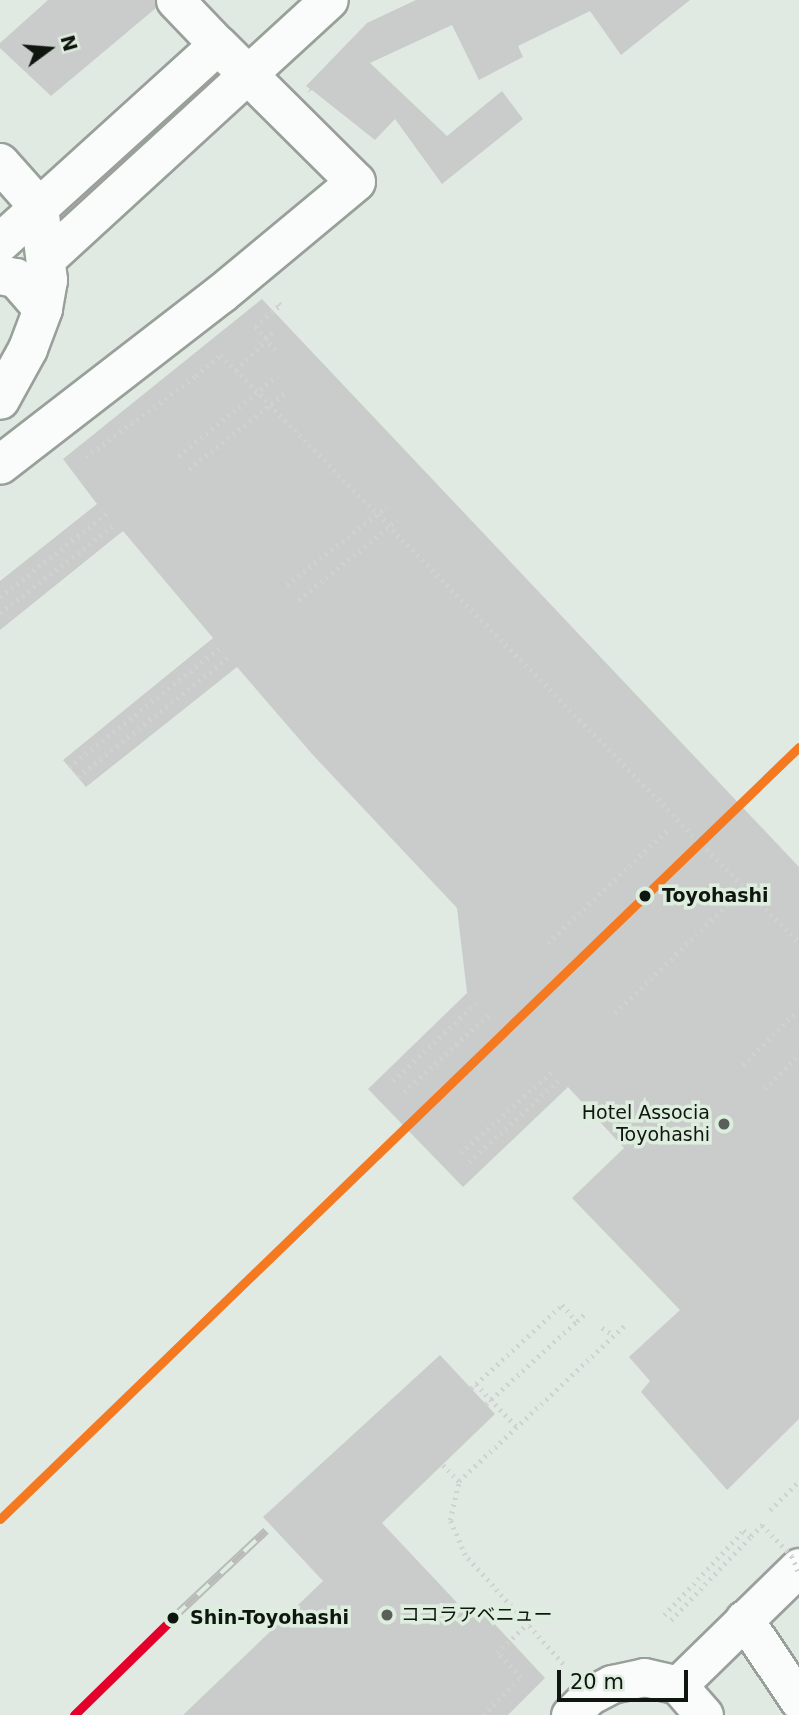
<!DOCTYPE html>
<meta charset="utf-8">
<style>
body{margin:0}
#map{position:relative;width:799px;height:1715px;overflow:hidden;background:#e0eae2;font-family:"DejaVu Sans","Noto Sans JP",sans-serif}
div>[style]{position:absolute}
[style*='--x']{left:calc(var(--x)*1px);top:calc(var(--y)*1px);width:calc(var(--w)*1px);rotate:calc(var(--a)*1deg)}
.building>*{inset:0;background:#cacccb}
.path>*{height:4.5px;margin-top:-2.25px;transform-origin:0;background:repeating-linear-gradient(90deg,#cfd2cf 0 2px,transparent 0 7px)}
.roads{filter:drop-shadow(2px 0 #99a09a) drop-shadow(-2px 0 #99a09a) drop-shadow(0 2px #99a09a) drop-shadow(0 -2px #99a09a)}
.minor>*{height:37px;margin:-18.5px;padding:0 18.5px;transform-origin:18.5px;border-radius:18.5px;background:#fafcfb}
.tertiary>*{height:38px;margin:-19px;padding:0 19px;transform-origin:19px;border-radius:19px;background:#fafcfb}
.rail>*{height:8px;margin-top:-4px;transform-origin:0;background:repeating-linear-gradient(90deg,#ddedde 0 16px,#b9bbb9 0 32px);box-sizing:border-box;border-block:2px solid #b9bbb9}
.path-bridge>*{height:4.5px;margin-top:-2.25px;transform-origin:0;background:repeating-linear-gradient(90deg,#cfd2cf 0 2px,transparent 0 7px)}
.rail-1>*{height:9px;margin:-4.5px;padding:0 4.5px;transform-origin:4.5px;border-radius:4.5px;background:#f47921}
.rail-2>*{height:9px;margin:-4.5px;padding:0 4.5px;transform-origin:4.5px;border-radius:4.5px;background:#e4002b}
.dots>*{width:19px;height:19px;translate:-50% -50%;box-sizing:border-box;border:4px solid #ddedde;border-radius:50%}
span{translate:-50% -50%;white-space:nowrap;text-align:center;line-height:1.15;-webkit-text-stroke:7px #ddedde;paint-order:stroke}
.stop-label{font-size:19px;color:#0f150f;font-weight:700}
.left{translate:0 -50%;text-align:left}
.poi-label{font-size:19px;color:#0f150f}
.right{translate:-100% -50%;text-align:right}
.north{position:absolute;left:14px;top:14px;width:70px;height:70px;-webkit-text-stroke:5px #ddedde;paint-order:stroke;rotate:74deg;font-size:19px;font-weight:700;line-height:28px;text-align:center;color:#0f150f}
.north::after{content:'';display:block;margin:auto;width:24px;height:32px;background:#0f150f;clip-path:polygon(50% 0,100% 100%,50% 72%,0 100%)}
.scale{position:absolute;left:557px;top:1670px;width:131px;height:32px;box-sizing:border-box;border:4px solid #0f150f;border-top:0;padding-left:9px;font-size:21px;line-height:24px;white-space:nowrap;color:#0f150f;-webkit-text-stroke:5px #ddedde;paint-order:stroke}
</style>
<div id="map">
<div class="building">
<i style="clip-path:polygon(48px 0,155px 0,156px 8px,51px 96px,0 48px,0 43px)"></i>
<i style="clip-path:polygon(416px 0,690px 0,621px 55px,590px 11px,518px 46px,523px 57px,479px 80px,452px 25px,370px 63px,447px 136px,502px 91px,523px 119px,442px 184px,395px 119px,375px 140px,312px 90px,307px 93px,310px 89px,306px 86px,367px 23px)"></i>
<i style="clip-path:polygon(262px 299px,799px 867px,799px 1419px,727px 1490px,641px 1392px,650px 1381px,629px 1357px,680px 1310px,572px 1198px,624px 1148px,568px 1087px,463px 1187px,368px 1089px,467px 993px,457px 908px,312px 754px,237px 667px,86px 787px,63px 760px,213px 638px,123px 531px,0 630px,0 581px,97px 504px,63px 459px)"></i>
<i style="clip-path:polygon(440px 1355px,495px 1414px,382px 1523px,463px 1609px,476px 1604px,545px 1678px,508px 1715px,183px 1715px,323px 1581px,263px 1517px)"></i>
</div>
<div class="path">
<i style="--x:265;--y:338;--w:12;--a:-35"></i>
<i style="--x:275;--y:350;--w:31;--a:-130"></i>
<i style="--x:255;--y:326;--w:33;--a:-40"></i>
<i style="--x:280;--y:305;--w:4;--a:-135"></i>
<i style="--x:179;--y:456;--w:122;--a:-39.3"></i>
<i style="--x:86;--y:457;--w:137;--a:-36.4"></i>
<i style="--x:189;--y:469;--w:121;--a:-38.3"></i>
<i style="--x:287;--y:585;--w:127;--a:-38.3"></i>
<i style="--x:0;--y:597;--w:136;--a:-38.1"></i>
<i style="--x:299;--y:600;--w:127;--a:-39.2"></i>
<i style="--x:0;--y:613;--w:145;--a:-37.7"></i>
<i style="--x:69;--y:767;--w:194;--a:-38.3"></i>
<i style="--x:78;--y:777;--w:193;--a:-38.5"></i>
<i style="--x:548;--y:943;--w:166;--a:-43.5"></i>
<i style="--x:615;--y:1013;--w:158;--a:-44"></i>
<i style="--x:743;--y:1065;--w:76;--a:-45"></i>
<i style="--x:393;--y:1081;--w:115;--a:-43.2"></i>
<i style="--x:765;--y:1089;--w:49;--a:-45.8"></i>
<i style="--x:404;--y:1092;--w:116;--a:-42.2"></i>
<i style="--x:461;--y:1153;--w:122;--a:-42"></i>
<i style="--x:469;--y:1162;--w:123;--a:-42.4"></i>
<i style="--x:602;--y:1328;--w:12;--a:31"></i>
<i style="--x:476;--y:1384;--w:117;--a:-42.6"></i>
<i style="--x:562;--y:1305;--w:22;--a:47"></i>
<i style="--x:577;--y:1321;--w:13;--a:-42"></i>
<i style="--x:471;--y:1388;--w:6;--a:-39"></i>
<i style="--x:476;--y:1384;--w:58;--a:46.4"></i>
<i style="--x:486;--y:1404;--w:123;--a:-42.4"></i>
<i style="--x:443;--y:1465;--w:23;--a:45"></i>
<i style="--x:770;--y:1510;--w:41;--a:-45"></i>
<i style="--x:664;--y:1615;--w:117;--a:-46.7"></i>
<i style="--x:671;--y:1620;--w:116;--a:-46.4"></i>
<i style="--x:563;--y:1664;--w:147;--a:-132"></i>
<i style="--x:465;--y:1555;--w:38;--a:-113"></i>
<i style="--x:450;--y:1520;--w:40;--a:-77"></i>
<i style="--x:459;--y:1481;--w:231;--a:-43.2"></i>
</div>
<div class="roads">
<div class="minor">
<i style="--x:175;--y:0;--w:62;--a:46.3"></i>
<i style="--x:47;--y:258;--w:382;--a:-42.5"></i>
<i style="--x:744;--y:1619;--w:99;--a:56.1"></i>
<i style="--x:570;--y:1715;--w:27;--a:-45"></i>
<i style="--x:589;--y:1696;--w:26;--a:-28"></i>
<i style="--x:612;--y:1684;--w:33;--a:-12"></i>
<i style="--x:644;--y:1677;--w:35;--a:13"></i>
<i style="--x:704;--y:1715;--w:40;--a:-131"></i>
<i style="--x:678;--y:1685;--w:169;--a:-44.3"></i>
</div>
<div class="tertiary">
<i style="--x:0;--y:163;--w:59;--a:48.4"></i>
<i style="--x:39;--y:207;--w:74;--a:83"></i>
<i style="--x:48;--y:280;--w:29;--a:100"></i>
<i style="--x:43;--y:309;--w:43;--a:110.6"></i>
<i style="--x:28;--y:349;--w:58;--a:118.8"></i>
<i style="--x:0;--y:243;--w:294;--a:-42.2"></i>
<i style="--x:218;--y:45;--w:194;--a:44.8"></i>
<i style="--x:356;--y:182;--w:175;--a:140.3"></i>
<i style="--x:221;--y:294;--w:279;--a:142.3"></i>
<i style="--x:0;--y:275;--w:16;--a:11"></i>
<i style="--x:16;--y:278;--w:41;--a:48.9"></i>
</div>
</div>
<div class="rail">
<i style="--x:174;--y:1617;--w:126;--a:-43.1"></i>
</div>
<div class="path-bridge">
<i style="--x:236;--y:370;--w:55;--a:-45"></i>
<i style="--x:196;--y:376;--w:33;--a:-40"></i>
<i style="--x:221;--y:355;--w:825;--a:45.49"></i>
<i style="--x:744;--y:1530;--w:9;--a:41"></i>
<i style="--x:751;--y:1536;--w:16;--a:-45"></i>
<i style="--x:762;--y:1525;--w:43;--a:45.9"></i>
<i style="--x:792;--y:1556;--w:18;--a:68"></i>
<i style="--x:483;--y:1715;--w:54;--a:-45"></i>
<i style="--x:521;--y:1677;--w:34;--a:-135"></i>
<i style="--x:497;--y:1653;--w:50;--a:-44.2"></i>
</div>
<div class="rail-1">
<i style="--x:0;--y:1519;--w:1111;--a:-44.02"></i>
</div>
<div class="rail-2">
<i style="--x:74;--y:1715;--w:140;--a:-44.4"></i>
</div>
<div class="dots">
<i style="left:645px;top:896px;background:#0f150f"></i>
<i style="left:724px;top:1124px;background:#586059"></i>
<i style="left:387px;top:1615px;background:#586059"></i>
<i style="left:173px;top:1618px;background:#0f150f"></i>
</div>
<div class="stop-label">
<span class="left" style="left:662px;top:896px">Toyohashi</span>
<span class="left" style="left:190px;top:1618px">Shin-Toyohashi</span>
</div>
<div class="poi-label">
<span class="right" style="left:710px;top:1124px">Hotel Associa<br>Toyohashi</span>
<span class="left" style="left:401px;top:1615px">ココラアベニュー</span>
</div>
<div class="north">N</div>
<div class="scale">20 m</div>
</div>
